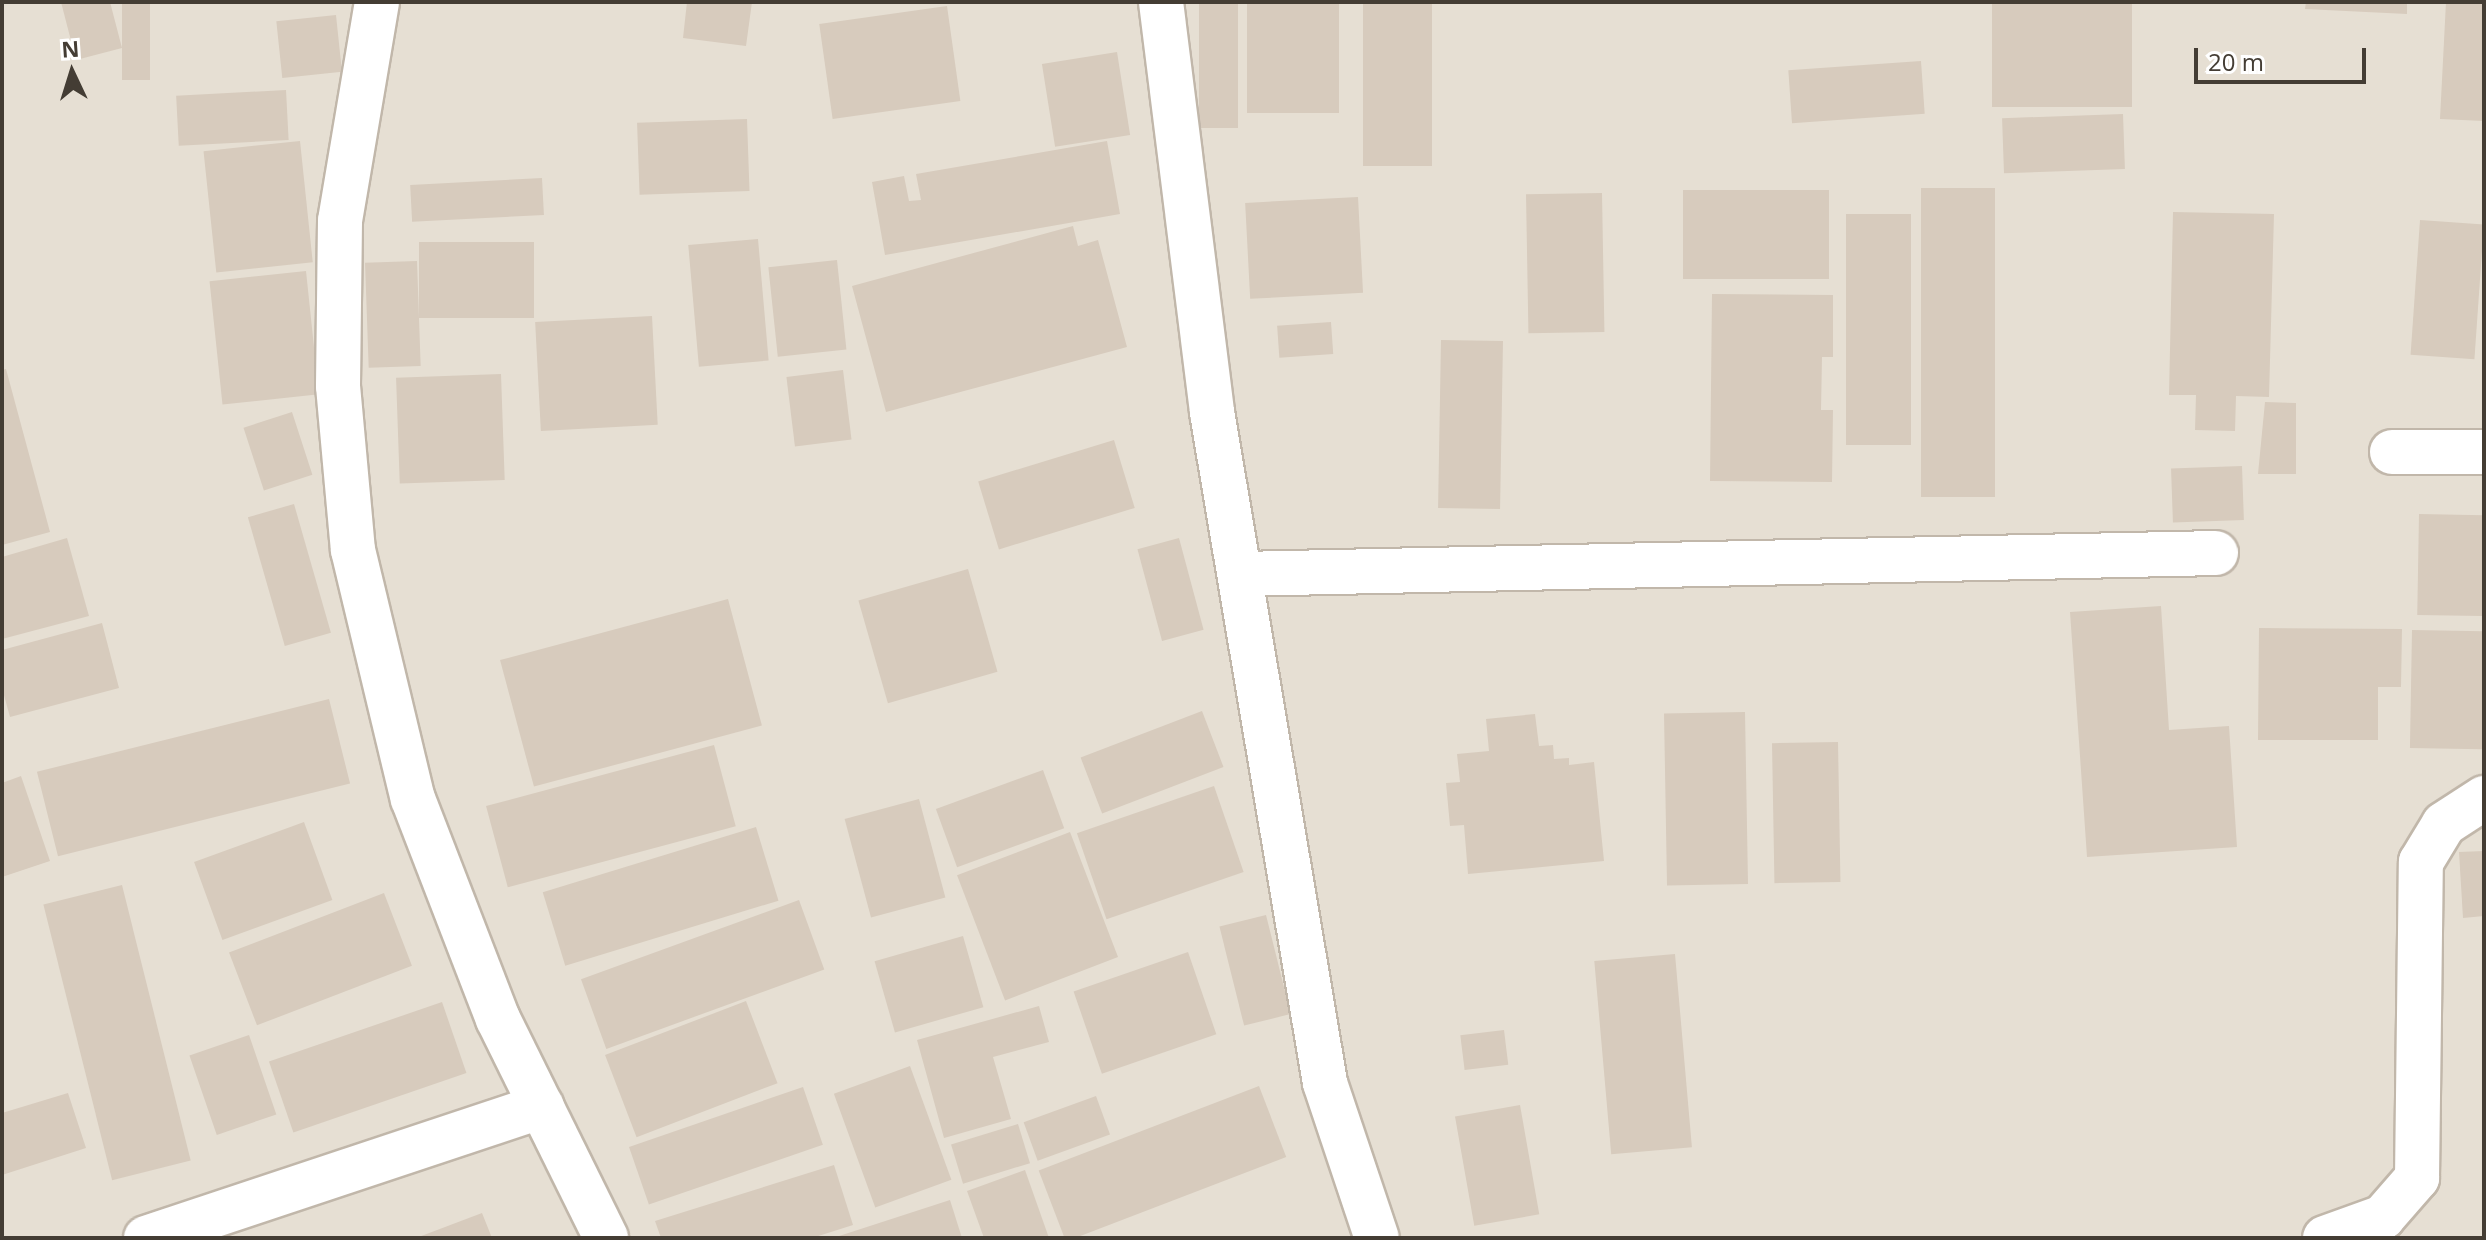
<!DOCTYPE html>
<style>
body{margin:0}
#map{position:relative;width:2486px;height:1240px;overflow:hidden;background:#f2ede5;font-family:"Open Sans",sans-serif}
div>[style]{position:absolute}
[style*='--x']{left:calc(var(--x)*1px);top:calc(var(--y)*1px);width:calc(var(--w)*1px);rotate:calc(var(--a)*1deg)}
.residential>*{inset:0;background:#e6dfd3;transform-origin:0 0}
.building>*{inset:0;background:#d7cbbd;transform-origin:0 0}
.roads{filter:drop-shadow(2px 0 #c1b7aa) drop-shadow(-2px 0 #c1b7aa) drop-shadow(0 2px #c1b7aa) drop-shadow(0 -2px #c1b7aa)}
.minor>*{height:44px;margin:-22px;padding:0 22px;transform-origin:22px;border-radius:22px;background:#fff}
span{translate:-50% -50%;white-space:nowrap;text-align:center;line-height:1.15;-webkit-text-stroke:7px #fff;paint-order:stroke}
.frame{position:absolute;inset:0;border:4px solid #443d34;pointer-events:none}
.north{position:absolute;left:32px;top:32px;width:80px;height:80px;-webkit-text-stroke:6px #fff;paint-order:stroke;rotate:356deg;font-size:22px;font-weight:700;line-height:32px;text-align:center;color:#443d34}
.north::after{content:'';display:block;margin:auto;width:28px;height:36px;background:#443d34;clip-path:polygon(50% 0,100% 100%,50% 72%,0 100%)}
.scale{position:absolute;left:2194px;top:48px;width:172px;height:36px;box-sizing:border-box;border:4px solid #443d34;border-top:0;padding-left:10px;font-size:24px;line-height:28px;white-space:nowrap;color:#443d34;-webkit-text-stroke:6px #fff;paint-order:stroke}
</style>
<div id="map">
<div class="residential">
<i style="left:2px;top:2px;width:2482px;height:1236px"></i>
</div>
<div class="building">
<i style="clip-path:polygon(61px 2px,110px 2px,122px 48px,76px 60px)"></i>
<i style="left:122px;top:2px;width:28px;height:78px"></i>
<i style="clip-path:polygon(687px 2px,752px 2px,746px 46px,683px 38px)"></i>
<i style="left:1199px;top:2px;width:39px;height:126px"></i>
<i style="left:1247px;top:2px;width:92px;height:111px"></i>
<i style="left:1363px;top:2px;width:69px;height:164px"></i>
<i style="left:1992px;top:2px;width:140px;height:105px"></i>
<i style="clip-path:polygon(2306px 2px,2407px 2px,2407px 14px,2305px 9px)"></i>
<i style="clip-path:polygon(2446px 2px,2484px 2px,2484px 121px,2440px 119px)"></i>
<i style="left:947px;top:6px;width:96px;height:129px;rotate:82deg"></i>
<i style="left:336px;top:15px;width:57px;height:60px;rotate:84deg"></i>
<i style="left:1117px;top:52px;width:84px;height:76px;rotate:81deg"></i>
<i style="left:1921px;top:61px;width:53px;height:133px;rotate:86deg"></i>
<i style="left:286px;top:90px;width:50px;height:110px;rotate:87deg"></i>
<i style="left:2123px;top:114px;width:55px;height:121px;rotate:88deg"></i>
<i style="left:747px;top:119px;width:72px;height:110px;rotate:88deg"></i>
<i style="left:300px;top:141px;width:122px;height:97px;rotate:84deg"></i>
<i style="clip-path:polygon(1107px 141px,1120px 214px,885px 255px,872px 182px,904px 176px,909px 201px,921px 200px,916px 174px)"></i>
<i style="left:542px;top:178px;width:37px;height:132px;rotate:87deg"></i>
<i style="left:1921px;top:188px;width:74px;height:309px"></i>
<i style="left:1683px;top:190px;width:146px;height:89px"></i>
<i style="left:1602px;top:193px;width:139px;height:76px;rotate:89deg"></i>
<i style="left:1358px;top:197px;width:96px;height:113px;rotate:87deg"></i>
<i style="clip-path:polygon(2173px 212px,2274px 214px,2269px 397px,2236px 396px,2235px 431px,2195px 430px,2196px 395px,2169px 395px)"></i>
<i style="left:1846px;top:214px;width:65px;height:231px"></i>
<i style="left:2420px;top:220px;width:64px;height:135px;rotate:4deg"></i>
<i style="clip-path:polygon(1073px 226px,1078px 246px,1098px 240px,1127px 347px,886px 412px,852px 286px)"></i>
<i style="left:758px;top:239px;width:122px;height:70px;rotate:85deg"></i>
<i style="left:534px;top:242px;width:76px;height:115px;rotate:90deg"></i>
<i style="left:837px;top:260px;width:90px;height:69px;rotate:84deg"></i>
<i style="left:417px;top:261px;width:105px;height:52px;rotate:88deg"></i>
<i style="left:306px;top:271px;width:124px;height:97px;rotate:84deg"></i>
<i style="clip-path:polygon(1712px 294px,1833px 295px,1833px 357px,1822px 357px,1821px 410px,1833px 410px,1832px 482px,1710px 481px)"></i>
<i style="left:652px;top:316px;width:109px;height:117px;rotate:87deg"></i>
<i style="left:1331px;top:322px;width:32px;height:54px;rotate:86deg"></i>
<i style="left:1441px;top:340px;width:62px;height:168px;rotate:1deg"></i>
<i style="clip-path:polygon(6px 369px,50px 532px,2px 545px,2px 370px)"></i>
<i style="left:843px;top:370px;width:70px;height:57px;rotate:83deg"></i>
<i style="left:501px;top:374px;width:106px;height:105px;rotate:88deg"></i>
<i style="clip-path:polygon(2265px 402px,2296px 403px,2296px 474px,2258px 474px)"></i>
<i style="left:292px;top:412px;width:66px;height:51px;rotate:72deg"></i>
<i style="left:1114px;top:440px;width:71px;height:142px;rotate:73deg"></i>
<i style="left:2242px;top:466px;width:54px;height:71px;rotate:88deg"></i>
<i style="left:294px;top:504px;width:134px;height:48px;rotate:74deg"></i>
<i style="left:2419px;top:514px;width:65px;height:101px;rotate:1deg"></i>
<i style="clip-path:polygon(67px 538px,89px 616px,2px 639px,2px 557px)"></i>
<i style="left:1179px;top:538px;width:95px;height:43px;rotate:75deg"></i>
<i style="left:968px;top:569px;width:107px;height:114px;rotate:74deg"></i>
<i style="left:728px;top:599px;width:131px;height:236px;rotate:75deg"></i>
<i style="clip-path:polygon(2161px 606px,2169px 730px,2229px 726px,2237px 847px,2087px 857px,2070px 612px)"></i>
<i style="clip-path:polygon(102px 623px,119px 688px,10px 717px,2px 688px,2px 650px)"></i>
<i style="clip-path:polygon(2259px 628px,2402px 629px,2401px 687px,2378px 687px,2378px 740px,2258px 740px)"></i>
<i style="left:2412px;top:630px;width:72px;height:118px;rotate:1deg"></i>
<i style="left:329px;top:699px;width:87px;height:301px;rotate:76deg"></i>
<i style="left:1202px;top:711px;width:60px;height:130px;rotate:69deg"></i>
<i style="left:1745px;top:712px;width:172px;height:81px;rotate:89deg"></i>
<i style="clip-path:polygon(1535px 714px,1539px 746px,1553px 745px,1554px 759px,1569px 758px,1569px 765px,1594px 762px,1604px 861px,1468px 874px,1464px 825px,1450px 826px,1446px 783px,1460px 782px,1457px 754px,1489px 751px,1486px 719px)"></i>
<i style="left:1838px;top:742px;width:140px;height:66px;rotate:89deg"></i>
<i style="left:714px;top:745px;width:84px;height:236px;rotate:75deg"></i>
<i style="left:1043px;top:770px;width:62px;height:114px;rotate:70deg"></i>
<i style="clip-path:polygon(21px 776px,50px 861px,2px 877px,2px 783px)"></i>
<i style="left:1214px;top:786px;width:91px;height:145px;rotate:71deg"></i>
<i style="left:919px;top:799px;width:102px;height:77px;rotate:75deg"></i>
<i style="left:304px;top:822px;width:83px;height:117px;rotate:70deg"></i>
<i style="left:756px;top:827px;width:77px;height:223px;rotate:73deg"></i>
<i style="left:1070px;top:832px;width:134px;height:121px;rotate:69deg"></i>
<i style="clip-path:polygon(2484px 851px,2484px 916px,2463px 918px,2459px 852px)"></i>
<i style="left:122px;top:885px;width:284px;height:81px;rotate:76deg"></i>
<i style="left:384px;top:893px;width:78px;height:166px;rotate:69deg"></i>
<i style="left:799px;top:900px;width:74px;height:232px;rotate:70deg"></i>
<i style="left:1266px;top:915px;width:102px;height:48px;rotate:76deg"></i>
<i style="left:963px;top:936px;width:74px;height:92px;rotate:74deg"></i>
<i style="left:1188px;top:952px;width:87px;height:121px;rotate:71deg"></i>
<i style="left:1675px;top:954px;width:194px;height:81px;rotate:85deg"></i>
<i style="left:746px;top:1001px;width:88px;height:151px;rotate:69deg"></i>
<i style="left:442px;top:1002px;width:75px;height:183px;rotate:71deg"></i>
<i style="clip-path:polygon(1039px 1006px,1049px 1042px,993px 1057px,1011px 1119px,944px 1138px,917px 1040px)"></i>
<i style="left:1504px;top:1030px;width:35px;height:44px;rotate:83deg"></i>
<i style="left:249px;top:1035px;width:84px;height:63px;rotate:71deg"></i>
<i style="left:910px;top:1066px;width:121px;height:81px;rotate:70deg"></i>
<i style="left:1259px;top:1086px;width:76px;height:236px;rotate:69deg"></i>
<i style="left:803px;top:1087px;width:61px;height:184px;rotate:71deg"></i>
<i style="clip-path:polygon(68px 1093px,86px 1148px,2px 1175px,2px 1113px)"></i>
<i style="left:1096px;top:1096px;width:41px;height:77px;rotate:70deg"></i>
<i style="left:1520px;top:1105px;width:111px;height:66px;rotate:80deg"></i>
<i style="left:1018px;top:1124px;width:41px;height:70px;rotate:73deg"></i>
<i style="clip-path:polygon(834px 1165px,853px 1225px,812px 1238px,661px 1238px,655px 1221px)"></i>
<i style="clip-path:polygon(1025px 1170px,1049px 1238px,984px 1238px,967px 1191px)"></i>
<i style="clip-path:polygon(950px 1200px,962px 1238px,836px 1238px,836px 1237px)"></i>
<i style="clip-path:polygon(482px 1213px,492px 1238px,416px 1238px)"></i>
</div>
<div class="roads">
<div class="minor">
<i style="--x:377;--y:2;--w:222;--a:99.6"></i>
<i style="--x:340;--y:221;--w:165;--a:90.7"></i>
<i style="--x:338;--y:386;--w:165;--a:84.8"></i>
<i style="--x:353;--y:550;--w:256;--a:76.5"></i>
<i style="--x:413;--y:799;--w:236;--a:68.9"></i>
<i style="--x:498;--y:1019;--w:244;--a:63.7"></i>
<i style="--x:1161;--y:2;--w:413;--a:82.9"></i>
<i style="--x:1212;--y:412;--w:680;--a:80.44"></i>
<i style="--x:1325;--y:1083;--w:163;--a:71.5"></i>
<i style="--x:2392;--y:452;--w:92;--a:0"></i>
<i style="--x:1240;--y:574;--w:976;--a:-1.23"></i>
<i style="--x:146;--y:1238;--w:417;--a:-18.4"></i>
<i style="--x:2325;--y:1238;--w:62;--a:-19.9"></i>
<i style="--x:2383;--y:1217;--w:52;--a:-48.9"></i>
<i style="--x:2417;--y:1178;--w:316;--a:-89.3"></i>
<i style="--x:2421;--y:862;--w:44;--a:-58.8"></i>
<i style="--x:2444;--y:824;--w:48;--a:-33"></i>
</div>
</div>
<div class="frame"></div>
<div class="north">N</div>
<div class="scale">20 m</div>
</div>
